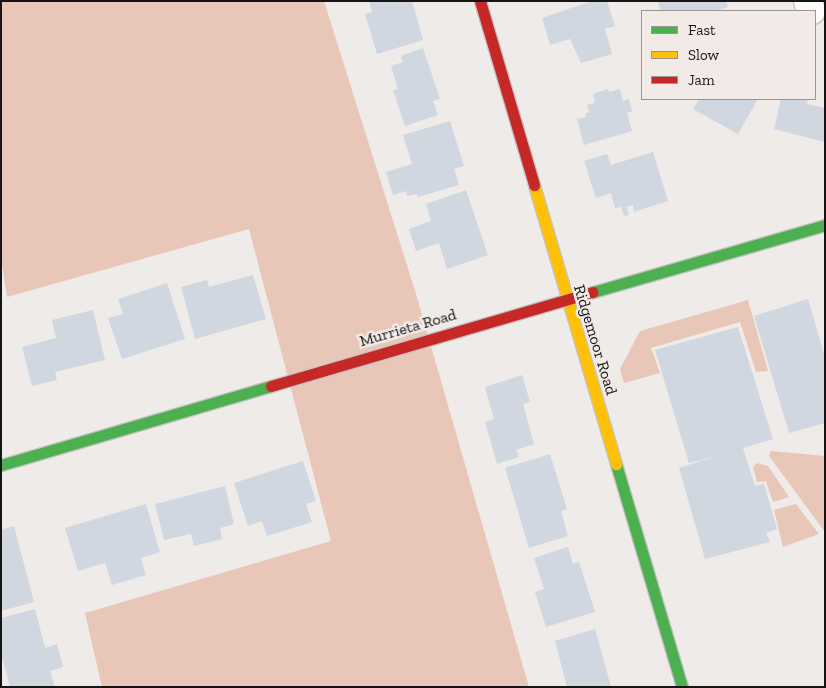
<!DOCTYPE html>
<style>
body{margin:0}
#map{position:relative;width:826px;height:688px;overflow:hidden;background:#eeebe9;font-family:"Zilla Slab",serif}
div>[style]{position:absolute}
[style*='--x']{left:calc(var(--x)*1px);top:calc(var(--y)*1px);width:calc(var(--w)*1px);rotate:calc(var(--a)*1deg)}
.green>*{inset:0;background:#e8c7b8}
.building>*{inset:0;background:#d0d7e0}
.roads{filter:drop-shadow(1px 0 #c7c4c2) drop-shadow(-1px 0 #c7c4c2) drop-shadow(0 1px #c7c4c2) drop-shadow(0 -1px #c7c4c2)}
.street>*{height:28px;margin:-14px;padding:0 14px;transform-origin:14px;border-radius:14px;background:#fcfcfc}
.fast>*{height:11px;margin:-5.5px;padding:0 5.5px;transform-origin:5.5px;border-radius:5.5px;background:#4caf50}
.slow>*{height:11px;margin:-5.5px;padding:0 5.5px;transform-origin:5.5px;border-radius:5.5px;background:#ffc107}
.jam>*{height:11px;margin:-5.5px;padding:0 5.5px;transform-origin:5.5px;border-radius:5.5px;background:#c62828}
span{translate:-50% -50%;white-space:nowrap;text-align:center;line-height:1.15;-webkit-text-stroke:5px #f1eae6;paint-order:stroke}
.street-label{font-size:16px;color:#171413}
.frame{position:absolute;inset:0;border:2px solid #171413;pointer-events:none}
.legend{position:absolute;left:641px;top:10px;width:175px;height:90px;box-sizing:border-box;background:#f1eae6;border:1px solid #9a9492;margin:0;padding:6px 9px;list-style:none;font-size:15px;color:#171413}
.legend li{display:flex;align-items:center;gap:10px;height:25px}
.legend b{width:25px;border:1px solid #9a9492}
</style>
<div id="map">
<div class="green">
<i style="clip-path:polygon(1px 1px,324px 1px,416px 294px,529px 687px,102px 687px,85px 613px,331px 541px,249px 229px,7px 297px,1px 258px)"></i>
<i style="clip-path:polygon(748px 300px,768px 371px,756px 372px,740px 322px,651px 348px,660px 373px,624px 383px,620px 369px,640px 331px)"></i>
<i style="clip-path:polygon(771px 451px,825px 456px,825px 532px,769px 456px)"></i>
<i style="clip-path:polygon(757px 463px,768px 466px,789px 497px,773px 502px,766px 481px,757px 482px,753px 467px)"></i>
<i style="clip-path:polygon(796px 504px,819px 534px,783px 547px,774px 510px)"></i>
</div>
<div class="building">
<i style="clip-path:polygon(369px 1px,412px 1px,423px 40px,377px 54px,365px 14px,372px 12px)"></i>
<i style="clip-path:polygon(592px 1px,607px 1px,615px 26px,605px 29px,612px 54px,581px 63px,570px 39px,550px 45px,542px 18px)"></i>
<i style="clip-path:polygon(658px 1px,726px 1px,728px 7px,715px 11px,660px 11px)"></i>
<i style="clip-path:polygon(423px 48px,440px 99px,433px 101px,438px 115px,405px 126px,393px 90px,398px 89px,391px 66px,403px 62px,401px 56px)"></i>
<i style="clip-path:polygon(608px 89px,609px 92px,620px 89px,623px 101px,629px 99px,632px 111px,627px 113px,632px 131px,584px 145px,577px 119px,586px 117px,585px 114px,589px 112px,587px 105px,595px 103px,593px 94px)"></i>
<i style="clip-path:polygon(699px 99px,758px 99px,738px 134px,693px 109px)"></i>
<i style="clip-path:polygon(781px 99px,808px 99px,807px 104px,825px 108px,825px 142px,774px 129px)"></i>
<i style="clip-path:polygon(450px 121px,464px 166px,454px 169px,459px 185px,418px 197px,417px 194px,407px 196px,406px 191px,393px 195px,386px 172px,412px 164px,403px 135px)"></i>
<i style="clip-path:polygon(653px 152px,668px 201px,634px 212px,633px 205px,627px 207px,629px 215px,624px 216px,621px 207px,615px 208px,611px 193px,596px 198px,584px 161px,607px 154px,611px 165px)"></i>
<i style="clip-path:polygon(466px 190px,488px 255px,447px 269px,439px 243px,416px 251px,409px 229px,431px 221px,426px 204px)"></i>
<i style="clip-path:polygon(253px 275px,266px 319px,195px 339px,181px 287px,207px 280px,209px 287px)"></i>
<i style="clip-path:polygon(167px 283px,185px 339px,122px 359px,108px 318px,123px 314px,118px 299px)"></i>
<i style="clip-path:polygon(808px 299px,825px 357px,825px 423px,789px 433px,754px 316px)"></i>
<i style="clip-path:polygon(93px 310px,105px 360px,55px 372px,57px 380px,32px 386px,22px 347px,56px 338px,52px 320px)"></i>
<i style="clip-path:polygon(738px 327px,773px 439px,743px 448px,755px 486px,764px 484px,777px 529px,766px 533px,770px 542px,705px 559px,679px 468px,717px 456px,689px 463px,655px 350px)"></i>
<i style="clip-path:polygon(522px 375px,530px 402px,523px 404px,534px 444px,516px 450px,519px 457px,497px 464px,485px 422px,494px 419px,485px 387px)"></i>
<i style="clip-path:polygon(550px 454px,567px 509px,561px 511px,568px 536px,529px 548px,505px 468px)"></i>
<i style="clip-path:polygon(303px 461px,316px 501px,306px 504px,312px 522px,267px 536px,262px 521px,248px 526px,234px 483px)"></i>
<i style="clip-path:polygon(225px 486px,234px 524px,220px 528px,222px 539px,194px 546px,191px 534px,164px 540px,155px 504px)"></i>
<i style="clip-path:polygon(146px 504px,160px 552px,141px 558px,146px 575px,112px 585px,105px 563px,78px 571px,65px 528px)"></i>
<i style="clip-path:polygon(14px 526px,34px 602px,1px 611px,1px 530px)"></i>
<i style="clip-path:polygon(568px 547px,573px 564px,579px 562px,595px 612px,546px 627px,535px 592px,544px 589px,534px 558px)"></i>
<i style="clip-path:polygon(35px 609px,45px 648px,57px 644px,63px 667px,50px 671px,55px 687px,10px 687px,1px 653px,1px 618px)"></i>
<i style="clip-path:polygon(595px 629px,611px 687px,567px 687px,555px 641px)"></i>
</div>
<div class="roads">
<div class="street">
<i style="--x:808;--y:1;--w:10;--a:73"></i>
</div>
<div class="fast">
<i style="--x:593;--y:292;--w:241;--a:-16.1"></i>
<i style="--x:616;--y:464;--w:233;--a:73.5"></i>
<i style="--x:1;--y:465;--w:281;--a:-16.3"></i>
</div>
<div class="slow">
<i style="--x:534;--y:185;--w:291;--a:73.6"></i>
</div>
<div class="jam">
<i style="--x:480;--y:1;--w:192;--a:73.6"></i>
<i style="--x:271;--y:386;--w:335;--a:-16.3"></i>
</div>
</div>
<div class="street-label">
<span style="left:408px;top:328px;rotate:-16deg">Murrieta Road</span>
<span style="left:595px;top:340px;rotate:73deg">Ridgemoor Road</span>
</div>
<div class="frame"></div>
<ul class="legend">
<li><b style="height:6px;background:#4caf50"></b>Fast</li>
<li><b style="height:6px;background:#ffc107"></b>Slow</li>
<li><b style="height:6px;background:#c62828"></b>Jam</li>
</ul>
</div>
